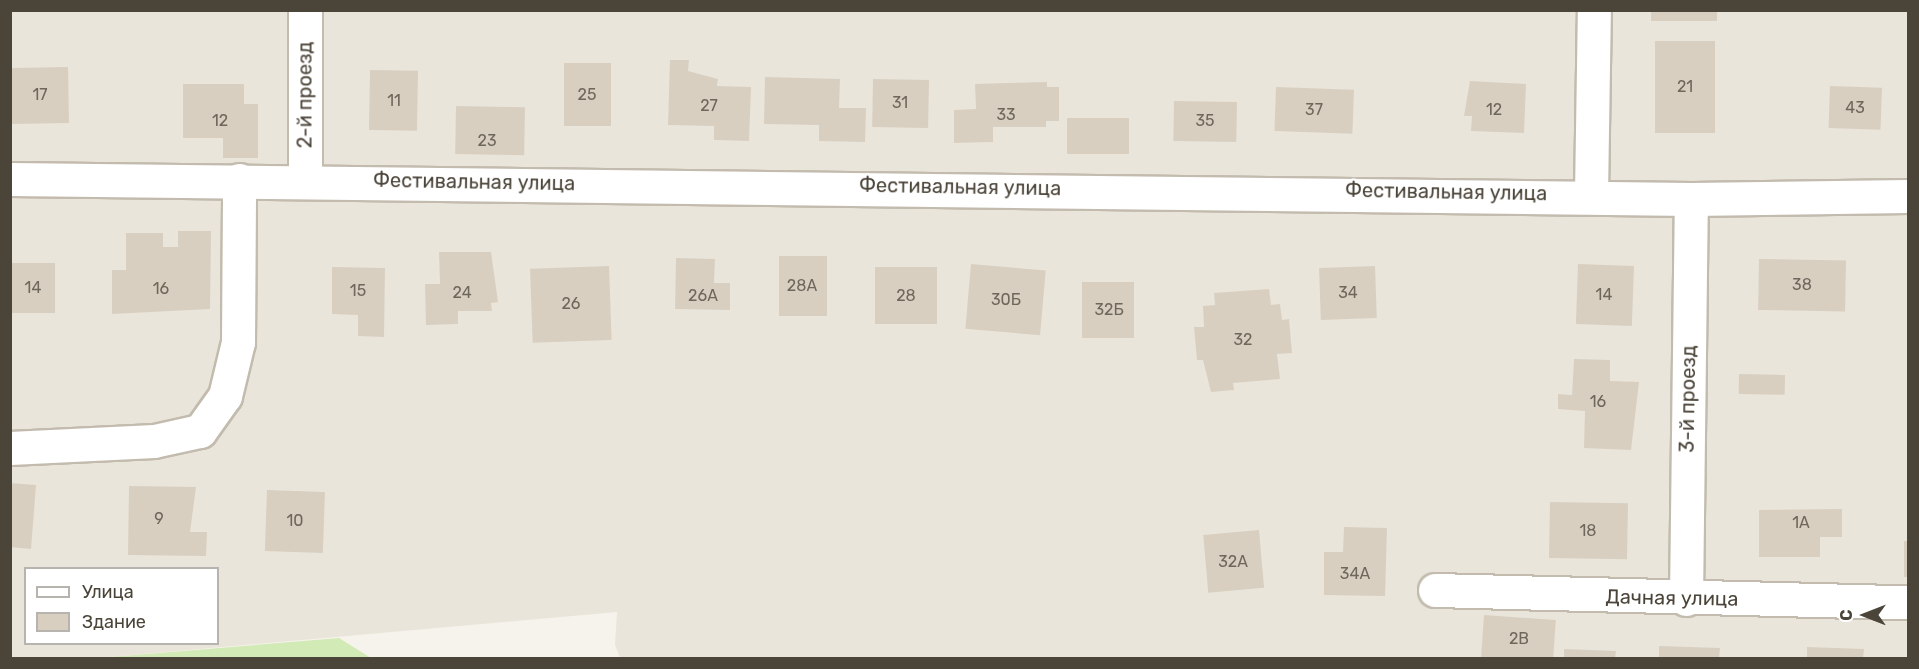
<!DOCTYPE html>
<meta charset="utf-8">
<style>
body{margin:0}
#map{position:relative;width:1919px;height:669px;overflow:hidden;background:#f6f3ec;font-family:Rubik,sans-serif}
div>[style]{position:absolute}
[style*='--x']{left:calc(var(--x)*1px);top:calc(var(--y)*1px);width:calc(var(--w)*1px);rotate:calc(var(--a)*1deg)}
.residential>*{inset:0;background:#eae5da}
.green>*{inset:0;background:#d2eab5}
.building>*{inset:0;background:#d8cfc1;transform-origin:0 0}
.roads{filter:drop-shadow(2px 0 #c2bbae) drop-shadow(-2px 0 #c2bbae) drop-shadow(0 2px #c2bbae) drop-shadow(0 -2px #c2bbae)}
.minor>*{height:33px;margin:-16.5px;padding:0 16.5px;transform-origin:16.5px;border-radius:16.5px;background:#fff}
span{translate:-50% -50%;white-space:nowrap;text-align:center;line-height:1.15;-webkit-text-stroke:4.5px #fff;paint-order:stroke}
.number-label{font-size:16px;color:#6e675b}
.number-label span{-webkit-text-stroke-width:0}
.street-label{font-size:20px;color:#4b4439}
.frame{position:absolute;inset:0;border:12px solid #4b4439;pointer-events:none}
.legend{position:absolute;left:24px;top:567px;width:195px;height:78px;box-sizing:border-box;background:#fff;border:2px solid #b7b4b0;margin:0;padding:8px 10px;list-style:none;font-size:18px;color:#4b4439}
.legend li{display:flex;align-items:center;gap:12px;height:30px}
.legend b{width:30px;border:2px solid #b7b4b0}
.north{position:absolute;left:1835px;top:585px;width:60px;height:60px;-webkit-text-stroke:4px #fff;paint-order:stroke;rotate:270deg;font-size:16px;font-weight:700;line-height:24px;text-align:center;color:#4b4439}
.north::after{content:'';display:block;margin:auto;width:21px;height:27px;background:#4b4439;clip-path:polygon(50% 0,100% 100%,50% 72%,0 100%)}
</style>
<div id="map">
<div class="residential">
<i style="clip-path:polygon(evenodd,10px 11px,1908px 11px,1908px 658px,620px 658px,615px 645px,617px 612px,98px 658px,11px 658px,10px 11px,26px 568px,218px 568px,218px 644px,26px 644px,26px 568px)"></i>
</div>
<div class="green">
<i style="clip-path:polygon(339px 638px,371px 658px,98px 658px)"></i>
</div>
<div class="building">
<i style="left:1651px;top:10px;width:66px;height:11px"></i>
<i style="left:1655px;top:41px;width:60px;height:92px"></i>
<i style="clip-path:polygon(670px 60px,689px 60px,688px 71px,718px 79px,717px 86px,751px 87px,749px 141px,714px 140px,714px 126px,668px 125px)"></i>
<i style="left:564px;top:63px;width:47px;height:63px"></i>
<i style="left:68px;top:67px;width:56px;height:58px;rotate:89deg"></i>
<i style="left:370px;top:70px;width:48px;height:60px;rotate:1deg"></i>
<i style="clip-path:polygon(765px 77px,840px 79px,839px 108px,866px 108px,865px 142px,819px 141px,819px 125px,764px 124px)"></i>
<i style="left:873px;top:79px;width:56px;height:48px;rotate:1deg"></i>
<i style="clip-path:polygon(1470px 81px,1526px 84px,1524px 133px,1471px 131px,1472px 116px,1464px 116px)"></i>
<i style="clip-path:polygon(1047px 82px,1047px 87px,1059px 87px,1059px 121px,1046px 121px,1046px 127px,993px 127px,993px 142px,954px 143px,954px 110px,976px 109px,975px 84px)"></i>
<i style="clip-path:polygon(183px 84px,244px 84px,244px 104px,258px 104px,258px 158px,223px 158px,223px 138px,183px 138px)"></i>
<i style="left:1830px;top:86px;width:52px;height:42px;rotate:2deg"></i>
<i style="left:1276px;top:87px;width:78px;height:44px;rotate:2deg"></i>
<i style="left:1174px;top:101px;width:63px;height:40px;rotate:1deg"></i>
<i style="left:456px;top:106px;width:69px;height:48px;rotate:1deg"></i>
<i style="left:1067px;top:118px;width:62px;height:36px"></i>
<i style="clip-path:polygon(178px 231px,211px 231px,210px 309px,112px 314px,112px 270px,126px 270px,126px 233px,163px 233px,163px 247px,178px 247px)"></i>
<i style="clip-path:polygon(439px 252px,491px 252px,498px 302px,491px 303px,492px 311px,458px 311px,458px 324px,426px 325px,425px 284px,440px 284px)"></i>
<i style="left:779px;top:256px;width:48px;height:60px"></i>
<i style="clip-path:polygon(676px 258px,715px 259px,714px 283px,730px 283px,730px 310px,675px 309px)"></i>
<i style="left:1759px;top:259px;width:87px;height:51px;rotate:1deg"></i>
<i style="left:10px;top:263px;width:45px;height:50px"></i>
<i style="left:971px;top:264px;width:75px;height:65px;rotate:5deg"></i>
<i style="left:1578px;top:264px;width:56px;height:60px;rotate:2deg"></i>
<i style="left:609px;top:266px;width:74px;height:79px;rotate:88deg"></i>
<i style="left:1375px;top:266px;width:52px;height:56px;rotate:88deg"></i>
<i style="clip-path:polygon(332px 267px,385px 268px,384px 337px,358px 336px,358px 315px,332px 314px)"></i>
<i style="left:875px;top:267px;width:62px;height:57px"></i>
<i style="left:1082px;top:282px;width:52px;height:56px"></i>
<i style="clip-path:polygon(1269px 289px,1271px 305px,1280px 304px,1282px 320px,1289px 319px,1292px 353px,1277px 354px,1280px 379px,1233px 383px,1234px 390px,1211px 392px,1203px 360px,1197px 360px,1194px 327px,1204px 327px,1203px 306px,1215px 305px,1214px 293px)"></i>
<i style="clip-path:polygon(1574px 359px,1610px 360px,1610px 381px,1639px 382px,1631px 450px,1584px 448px,1585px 411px,1558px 409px,1558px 394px,1572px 395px)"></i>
<i style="left:1739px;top:374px;width:46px;height:20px;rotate:1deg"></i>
<i style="clip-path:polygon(10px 483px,36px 485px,31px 549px,10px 547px)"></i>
<i style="clip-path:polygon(129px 486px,196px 487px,190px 532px,207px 532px,206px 556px,128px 555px)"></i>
<i style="left:267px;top:490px;width:58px;height:61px;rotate:2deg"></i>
<i style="left:1550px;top:502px;width:78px;height:56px;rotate:1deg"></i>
<i style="clip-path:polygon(1842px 509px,1842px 537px,1820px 537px,1820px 557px,1759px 557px,1759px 510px)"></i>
<i style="clip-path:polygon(1344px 527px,1387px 528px,1385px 596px,1324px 595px,1324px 552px,1343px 552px)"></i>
<i style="left:1259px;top:530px;width:58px;height:56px;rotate:85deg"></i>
<i style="left:1904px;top:541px;width:4px;height:36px"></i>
<i style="left:1484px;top:615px;width:72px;height:43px;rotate:4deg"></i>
<i style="clip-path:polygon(1659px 646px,1720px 648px,1719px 658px,1659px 658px)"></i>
<i style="clip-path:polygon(1807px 647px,1864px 649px,1863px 658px,1807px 658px)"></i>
<i style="clip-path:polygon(1564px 649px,1616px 651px,1615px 658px,1564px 658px)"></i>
</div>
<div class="roads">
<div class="minor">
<i style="--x:305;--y:10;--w:170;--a:90"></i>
<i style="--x:10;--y:179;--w:1681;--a:0.68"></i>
<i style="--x:1691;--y:199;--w:217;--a:-0.8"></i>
<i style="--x:1591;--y:194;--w:184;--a:-89.1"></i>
<i style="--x:10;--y:448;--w:144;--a:-2.8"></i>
<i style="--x:154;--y:441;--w:47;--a:-12.3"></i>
<i style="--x:200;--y:431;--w:43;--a:-54.5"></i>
<i style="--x:225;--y:396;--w:56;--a:-76.5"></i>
<i style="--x:238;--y:342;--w:162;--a:-89.6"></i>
<i style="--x:1435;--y:590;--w:473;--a:1.5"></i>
<i style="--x:1686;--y:599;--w:400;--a:-89.3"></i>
</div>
</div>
<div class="number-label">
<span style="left:1685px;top:87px">21</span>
<span style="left:40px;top:95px">17</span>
<span style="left:587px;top:95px">25</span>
<span style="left:394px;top:101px">11</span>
<span style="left:900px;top:103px">31</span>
<span style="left:709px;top:106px">27</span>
<span style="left:1855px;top:108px">43</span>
<span style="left:1314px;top:110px">37</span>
<span style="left:1494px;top:110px">12</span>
<span style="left:1006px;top:115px">33</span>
<span style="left:220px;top:121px">12</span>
<span style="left:1205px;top:121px">35</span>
<span style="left:487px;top:141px">23</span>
<span style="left:1802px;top:285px">38</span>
<span style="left:802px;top:286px">28А</span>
<span style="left:33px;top:288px">14</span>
<span style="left:161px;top:289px">16</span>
<span style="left:358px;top:291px">15</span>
<span style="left:462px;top:293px">24</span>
<span style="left:1348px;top:293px">34</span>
<span style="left:1604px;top:295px">14</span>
<span style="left:703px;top:296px">26А</span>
<span style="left:906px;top:296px">28</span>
<span style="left:1006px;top:300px">30Б</span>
<span style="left:571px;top:304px">26</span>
<span style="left:1109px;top:310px">32Б</span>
<span style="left:1243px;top:340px">32</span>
<span style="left:1598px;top:402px">16</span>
<span style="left:159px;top:519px">9</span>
<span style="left:295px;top:521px">10</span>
<span style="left:1801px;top:523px">1А</span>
<span style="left:1588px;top:531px">18</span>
<span style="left:1233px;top:562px">32А</span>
<span style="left:1355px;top:574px">34А</span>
<span style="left:1519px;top:639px">2В</span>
</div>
<div class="street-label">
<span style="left:305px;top:95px;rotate:-90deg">2-й проезд</span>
<span style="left:474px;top:182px;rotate:1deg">Фестивальная улица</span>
<span style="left:960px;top:187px;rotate:1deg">Фестивальная улица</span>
<span style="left:1446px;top:192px;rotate:1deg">Фестивальная улица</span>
<span style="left:1688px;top:399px;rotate:-89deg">3-й проезд</span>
<span style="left:1672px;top:598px;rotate:1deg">Дачная улица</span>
</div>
<div class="frame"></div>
<ul class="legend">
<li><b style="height:8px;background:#fff"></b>Улица</li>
<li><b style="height:16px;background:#d8cfc1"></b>Здание</li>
</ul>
<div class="north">С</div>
</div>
